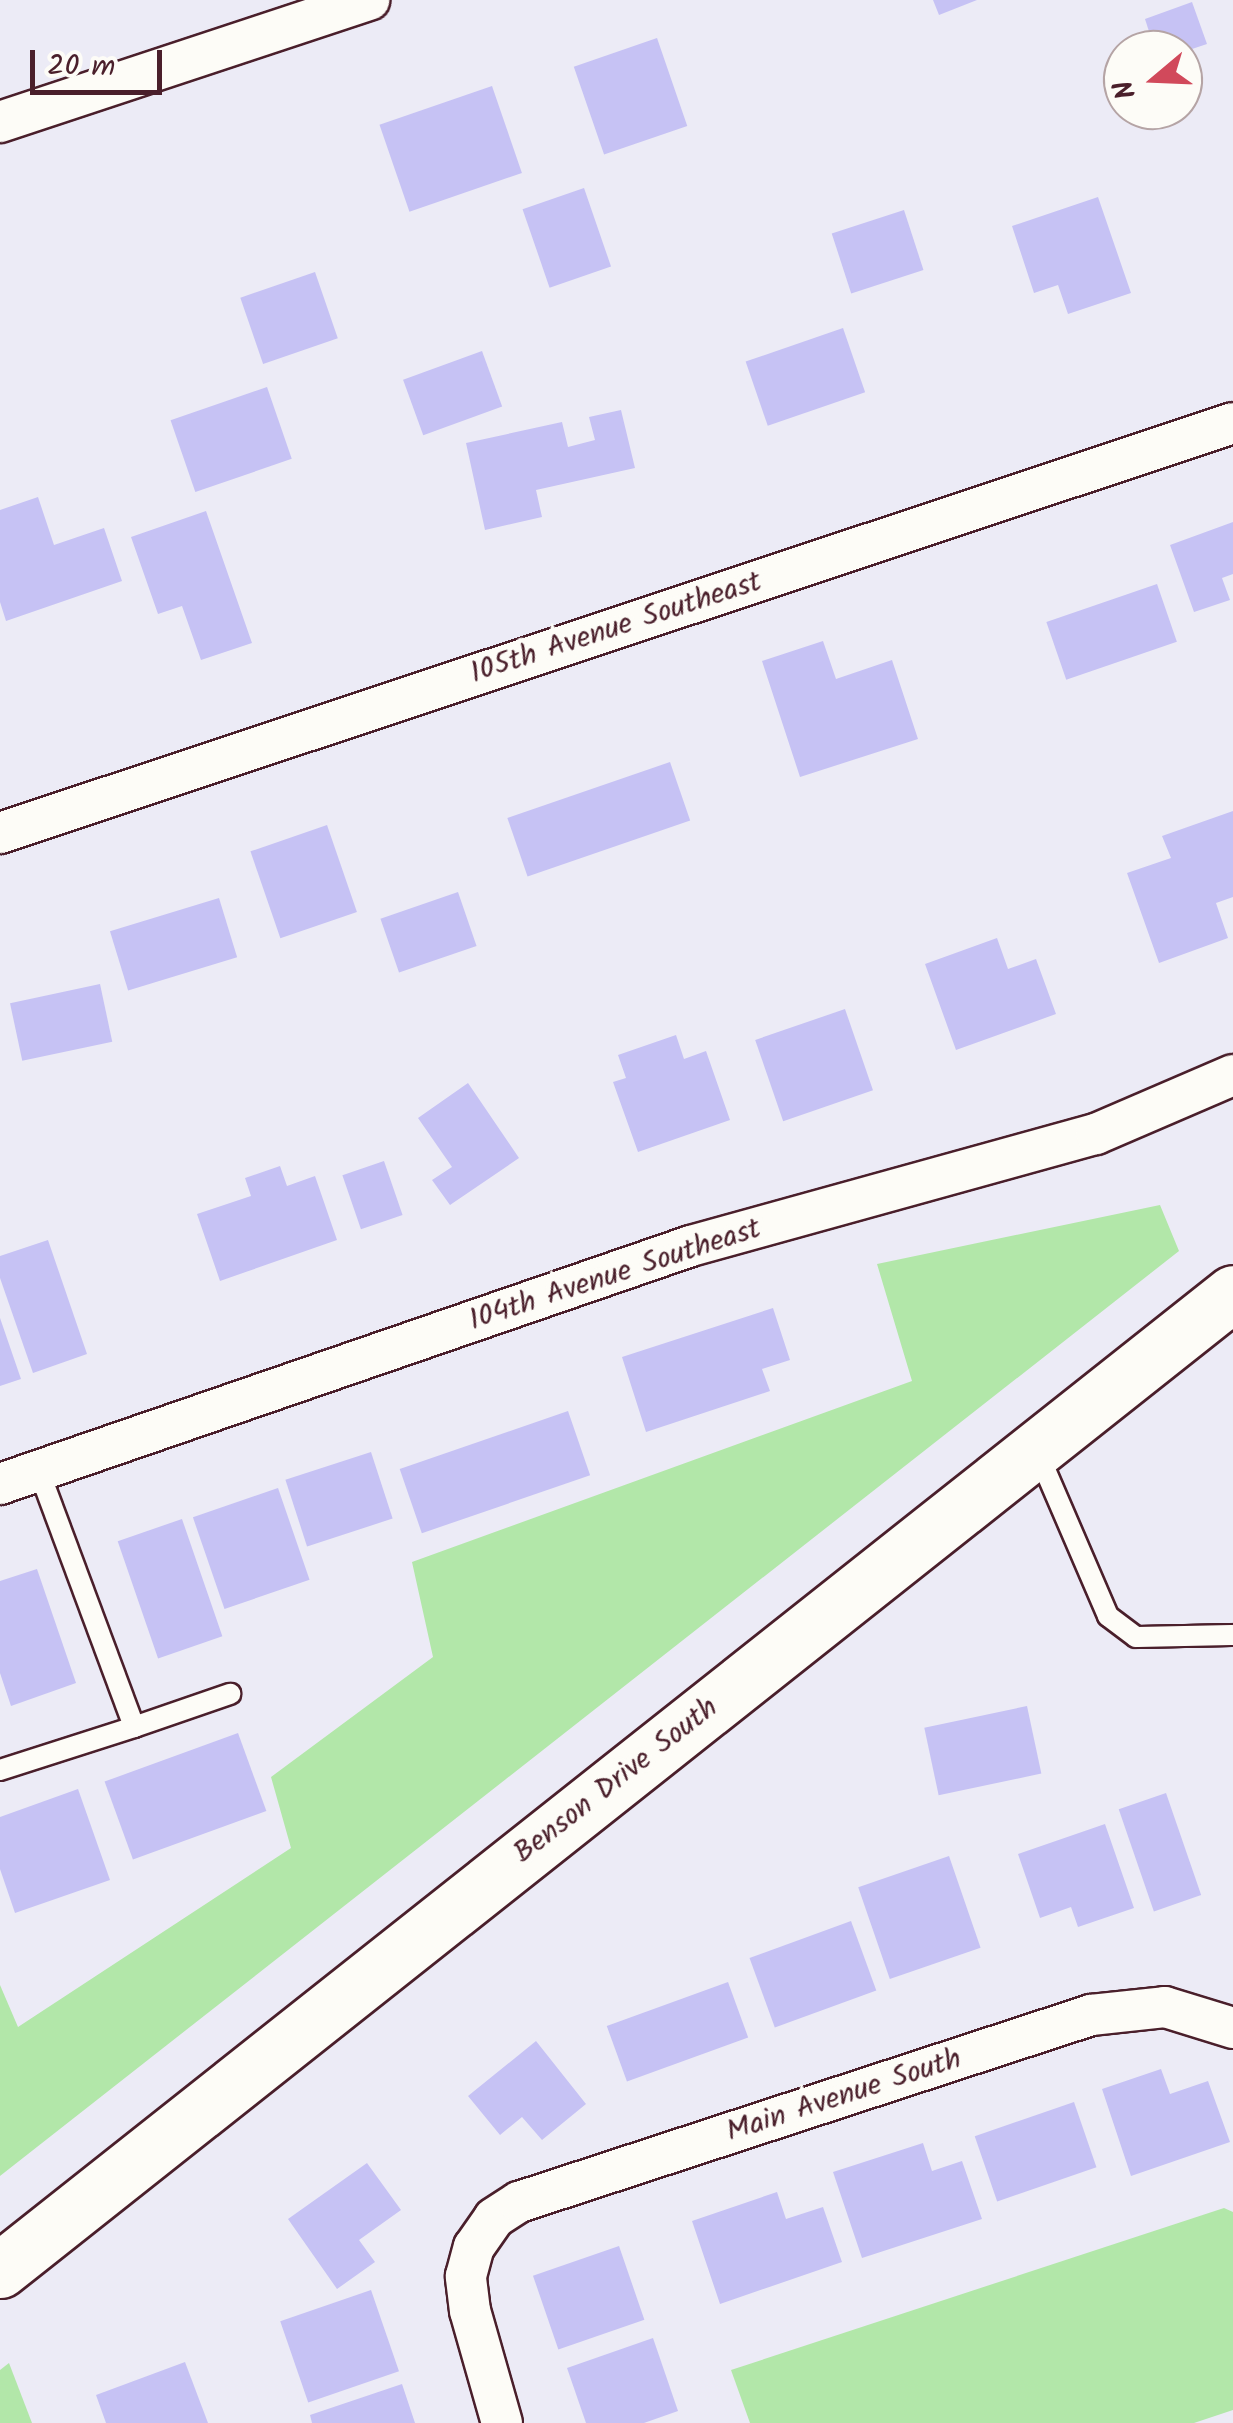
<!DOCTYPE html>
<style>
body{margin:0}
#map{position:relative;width:1233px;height:2423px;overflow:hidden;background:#ecebf6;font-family:Kalam,sans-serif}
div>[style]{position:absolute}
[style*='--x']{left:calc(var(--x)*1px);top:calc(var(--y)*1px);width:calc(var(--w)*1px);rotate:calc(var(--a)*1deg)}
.green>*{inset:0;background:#b2e7a9}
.building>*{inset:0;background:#c6c2f4;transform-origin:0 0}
.roads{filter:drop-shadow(2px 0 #4a1f2b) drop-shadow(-2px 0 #4a1f2b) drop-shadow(0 2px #4a1f2b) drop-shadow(0 -2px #4a1f2b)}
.service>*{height:20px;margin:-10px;padding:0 10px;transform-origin:10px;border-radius:10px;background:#fdfcf7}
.minor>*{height:40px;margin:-20px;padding:0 20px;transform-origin:20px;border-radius:20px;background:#fdfcf7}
.primary>*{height:55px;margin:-27.5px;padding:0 27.5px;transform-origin:27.5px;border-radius:27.5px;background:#fdfcf7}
span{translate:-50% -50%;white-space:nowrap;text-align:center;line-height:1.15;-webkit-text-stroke:10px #fdfcf7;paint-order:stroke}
.street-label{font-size:30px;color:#4a1f2b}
.north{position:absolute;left:1103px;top:30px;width:100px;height:100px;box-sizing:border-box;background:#fdfcf7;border:2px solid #b5a4a5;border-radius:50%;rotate:251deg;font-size:28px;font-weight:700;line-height:40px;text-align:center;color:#4a1f2b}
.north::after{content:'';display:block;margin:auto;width:35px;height:45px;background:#d1495b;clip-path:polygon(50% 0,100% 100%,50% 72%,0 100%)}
.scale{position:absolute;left:30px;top:50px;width:132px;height:45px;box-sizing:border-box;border:5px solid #4a1f2b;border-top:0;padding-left:12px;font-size:30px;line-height:35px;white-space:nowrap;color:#4a1f2b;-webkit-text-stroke:8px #fdfcf7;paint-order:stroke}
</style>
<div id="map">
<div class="green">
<i style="clip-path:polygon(1160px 1205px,1179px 1251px,0 2176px,0 1985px,18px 2027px,291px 1848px,271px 1777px,433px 1657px,412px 1562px,912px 1381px,877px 1264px)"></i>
<i style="clip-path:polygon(1224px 2208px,1233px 2212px,1233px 2410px,1194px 2423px,750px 2423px,731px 2370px)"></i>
<i style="clip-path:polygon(9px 2363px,32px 2423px,0 2423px,0 2370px)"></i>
</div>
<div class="building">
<i style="clip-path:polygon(933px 0,977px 0,939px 15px)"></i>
<i style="clip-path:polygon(1192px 2px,1207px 44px,1183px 52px,1155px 50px,1145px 19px)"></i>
<i style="left:657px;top:38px;width:93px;height:88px;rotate:71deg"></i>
<i style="left:492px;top:86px;width:92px;height:119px;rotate:71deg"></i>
<i style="left:584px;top:188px;width:83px;height:65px;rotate:71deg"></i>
<i style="clip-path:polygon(1098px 197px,1131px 293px,1068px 314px,1058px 285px,1034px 293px,1012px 226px)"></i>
<i style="left:904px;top:210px;width:63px;height:76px;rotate:72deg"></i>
<i style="left:315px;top:272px;width:70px;height:79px;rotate:71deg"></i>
<i style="left:843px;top:328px;width:68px;height:103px;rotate:71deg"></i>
<i style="left:482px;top:351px;width:59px;height:84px;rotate:70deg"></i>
<i style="left:267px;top:387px;width:76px;height:102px;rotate:71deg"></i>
<i style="clip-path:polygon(621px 410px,635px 468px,536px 490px,542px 517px,485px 530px,466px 443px,562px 422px,568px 447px,595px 440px,589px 417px)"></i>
<i style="clip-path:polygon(38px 497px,54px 545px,104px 528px,122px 581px,6px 621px,0 602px,0 510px)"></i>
<i style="clip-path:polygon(206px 511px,252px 643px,201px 660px,182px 606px,158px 614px,131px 537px)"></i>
<i style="clip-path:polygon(1233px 522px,1233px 574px,1222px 578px,1230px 600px,1194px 612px,1170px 545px)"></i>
<i style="left:1157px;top:584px;width:61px;height:117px;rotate:71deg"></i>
<i style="clip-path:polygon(823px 641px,836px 679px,892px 660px,918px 739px,800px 777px,762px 661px)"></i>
<i style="left:670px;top:762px;width:62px;height:172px;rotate:71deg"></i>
<i style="clip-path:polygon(1233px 811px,1233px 897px,1216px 903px,1228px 938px,1159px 963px,1127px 873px,1171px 858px,1162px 836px)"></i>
<i style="left:327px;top:825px;width:92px;height:81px;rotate:71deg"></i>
<i style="left:458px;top:892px;width:57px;height:82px;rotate:71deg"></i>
<i style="left:219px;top:898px;width:62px;height:114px;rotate:73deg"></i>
<i style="clip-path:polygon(997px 938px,1008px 969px,1036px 959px,1056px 1014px,956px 1050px,925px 964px)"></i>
<i style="left:100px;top:984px;width:59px;height:92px;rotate:78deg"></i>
<i style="left:845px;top:1009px;width:86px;height:95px;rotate:71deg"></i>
<i style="clip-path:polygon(676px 1035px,684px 1059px,706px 1051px,730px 1120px,638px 1152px,613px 1082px,626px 1078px,618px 1055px)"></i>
<i style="clip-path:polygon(468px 1083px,519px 1158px,450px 1205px,432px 1180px,452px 1167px,418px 1118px)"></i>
<i style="left:384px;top:1161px;width:57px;height:44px;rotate:71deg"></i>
<i style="clip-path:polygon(280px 1166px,287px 1186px,315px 1176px,337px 1240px,220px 1281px,197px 1214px,251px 1196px,245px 1178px)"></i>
<i style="clip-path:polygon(48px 1240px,87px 1354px,33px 1373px,0 1278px,0 1256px)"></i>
<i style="clip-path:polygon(773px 1308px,790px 1360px,762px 1369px,770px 1391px,646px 1432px,622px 1357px)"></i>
<i style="clip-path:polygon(0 1318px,21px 1379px,0 1386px)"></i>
<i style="left:568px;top:1411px;width:68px;height:178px;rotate:71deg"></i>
<i style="left:371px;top:1452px;width:70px;height:90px;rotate:72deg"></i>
<i style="left:278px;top:1488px;width:97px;height:90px;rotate:71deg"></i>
<i style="left:182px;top:1519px;width:124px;height:68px;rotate:71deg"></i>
<i style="clip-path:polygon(37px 1569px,76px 1683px,11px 1706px,0 1673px,0 1581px)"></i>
<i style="left:1027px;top:1706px;width:69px;height:105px;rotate:78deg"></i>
<i style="left:238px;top:1733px;width:83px;height:142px;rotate:70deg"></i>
<i style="clip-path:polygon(78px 1789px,110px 1880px,15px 1913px,0 1869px,0 1817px)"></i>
<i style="left:1166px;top:1793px;width:108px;height:50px;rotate:71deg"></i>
<i style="clip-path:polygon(1105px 1824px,1134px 1908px,1078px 1927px,1071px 1907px,1040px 1918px,1018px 1854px)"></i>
<i style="left:949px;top:1856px;width:97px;height:96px;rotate:71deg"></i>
<i style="left:851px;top:1921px;width:74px;height:108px;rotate:70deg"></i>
<i style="left:728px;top:1982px;width:59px;height:129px;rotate:70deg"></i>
<i style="clip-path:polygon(536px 2041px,586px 2104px,542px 2140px,522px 2117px,500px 2135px,468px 2096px)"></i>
<i style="clip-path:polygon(1161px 2069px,1170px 2094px,1208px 2081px,1230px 2142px,1131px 2176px,1102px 2089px)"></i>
<i style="left:1074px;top:2102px;width:69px;height:105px;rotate:71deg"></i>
<i style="clip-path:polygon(923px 2143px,932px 2171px,962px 2161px,982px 2219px,862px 2258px,833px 2172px)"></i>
<i style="clip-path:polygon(367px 2163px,401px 2210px,359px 2240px,375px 2262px,337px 2289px,288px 2219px)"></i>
<i style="clip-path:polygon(777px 2192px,786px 2219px,823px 2207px,842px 2262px,720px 2304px,692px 2221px)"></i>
<i style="left:619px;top:2246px;width:78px;height:91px;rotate:71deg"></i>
<i style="left:371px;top:2290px;width:86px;height:96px;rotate:71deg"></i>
<i style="clip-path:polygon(653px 2338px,678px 2411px,644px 2423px,586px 2423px,567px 2368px)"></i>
<i style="clip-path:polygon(185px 2362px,208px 2423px,106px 2423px,96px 2395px)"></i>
<i style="clip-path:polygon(402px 2384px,415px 2423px,312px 2423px,310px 2415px)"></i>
</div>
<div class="roads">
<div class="service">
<i style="--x:1037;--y:1451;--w:180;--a:66.7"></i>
<i style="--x:1108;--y:1616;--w:35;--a:37"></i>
<i style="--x:1136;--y:1637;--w:97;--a:-1.2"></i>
<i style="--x:39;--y:1471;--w:273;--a:69.6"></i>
<i style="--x:134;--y:1727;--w:102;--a:-19"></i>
<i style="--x:0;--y:1770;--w:141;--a:-17.8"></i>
</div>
<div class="minor">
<i style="--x:0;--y:122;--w:389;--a:-18.3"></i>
<i style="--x:0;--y:833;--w:1299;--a:-18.39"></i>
<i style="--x:0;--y:1484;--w:731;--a:-19.01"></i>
<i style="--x:691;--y:1246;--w:420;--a:-15.5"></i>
<i style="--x:1096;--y:1134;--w:149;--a:-23.3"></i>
<i style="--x:502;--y:2423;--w:116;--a:-105.9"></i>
<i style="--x:470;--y:2311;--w:35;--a:-97"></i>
<i style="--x:466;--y:2276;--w:30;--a:-75"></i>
<i style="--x:474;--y:2247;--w:35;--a:-55"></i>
<i style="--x:494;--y:2218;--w:30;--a:-33"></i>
<i style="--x:519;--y:2202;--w:602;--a:-18.1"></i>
<i style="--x:1091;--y:2015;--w:74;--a:-6.2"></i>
<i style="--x:1165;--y:2007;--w:71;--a:17.2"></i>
</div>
<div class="primary">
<i style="--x:0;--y:2270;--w:1573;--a:-38.39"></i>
</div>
</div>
<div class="street-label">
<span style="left:616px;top:628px;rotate:-18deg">105th Avenue Southeast</span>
<span style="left:615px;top:1275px;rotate:-18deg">104th Avenue Southeast</span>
<span style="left:616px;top:1781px;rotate:-38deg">Benson Drive South</span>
<span style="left:844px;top:2096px;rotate:-18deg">Main Avenue South</span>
</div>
<div class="north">N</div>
<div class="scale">20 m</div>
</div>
